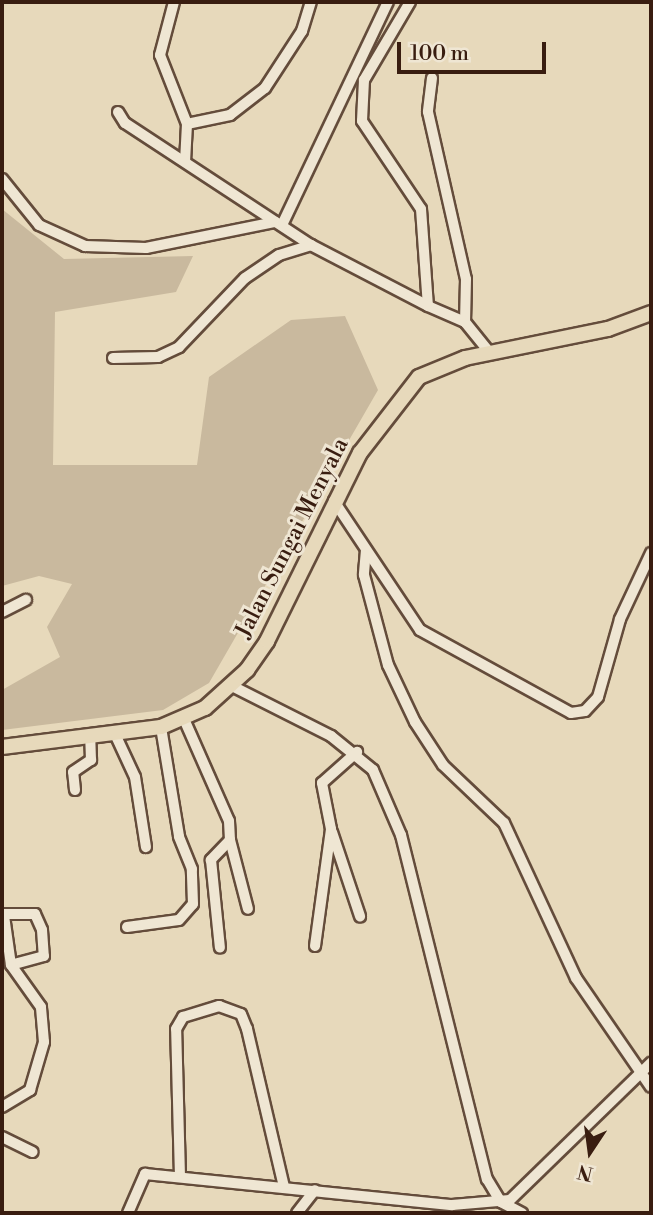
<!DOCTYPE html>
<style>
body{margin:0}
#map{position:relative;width:653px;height:1215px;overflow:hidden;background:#e7d9bb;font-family:"Libre Bodoni",serif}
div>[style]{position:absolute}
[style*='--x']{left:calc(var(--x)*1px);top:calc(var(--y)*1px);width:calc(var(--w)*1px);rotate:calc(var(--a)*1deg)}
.green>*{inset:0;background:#c9b99e}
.roads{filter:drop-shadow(2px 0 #644c3b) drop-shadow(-2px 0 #644c3b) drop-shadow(0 2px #644c3b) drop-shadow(0 -2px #644c3b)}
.minor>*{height:10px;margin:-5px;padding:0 5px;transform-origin:5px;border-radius:5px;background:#efe6d3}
.major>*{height:14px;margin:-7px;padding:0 7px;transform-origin:7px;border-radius:7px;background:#e7d9bb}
span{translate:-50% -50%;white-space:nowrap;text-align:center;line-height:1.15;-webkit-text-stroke:6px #efe6d3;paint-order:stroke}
.street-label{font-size:23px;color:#391d10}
.frame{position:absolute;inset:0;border:4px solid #391d10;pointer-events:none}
.north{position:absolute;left:555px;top:1117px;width:70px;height:70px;-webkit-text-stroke:5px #efe6d3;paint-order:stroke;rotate:193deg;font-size:19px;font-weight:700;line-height:28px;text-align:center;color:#391d10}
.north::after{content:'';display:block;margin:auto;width:24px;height:32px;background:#391d10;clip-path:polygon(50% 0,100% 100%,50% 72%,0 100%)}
.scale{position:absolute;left:397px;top:42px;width:149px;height:32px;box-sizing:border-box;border:4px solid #391d10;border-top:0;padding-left:9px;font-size:21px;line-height:24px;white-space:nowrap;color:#391d10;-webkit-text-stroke:5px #efe6d3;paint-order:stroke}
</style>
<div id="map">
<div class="green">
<i style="clip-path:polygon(2px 209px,64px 259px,193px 256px,176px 292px,55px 312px,53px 465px,197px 465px,209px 377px,291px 320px,345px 316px,378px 390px,209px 683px,163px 710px,2px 730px,2px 690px,60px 657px,47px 627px,72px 584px,39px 576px,2px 586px)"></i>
</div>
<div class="roads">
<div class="minor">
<i style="--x:174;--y:2;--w:55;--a:104.8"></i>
<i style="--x:160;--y:55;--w:74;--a:68.6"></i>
<i style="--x:187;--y:124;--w:36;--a:93"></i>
<i style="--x:410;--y:2;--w:91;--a:120.5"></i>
<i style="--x:364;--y:80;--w:41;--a:92.8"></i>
<i style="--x:362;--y:121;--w:106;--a:56.2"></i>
<i style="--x:421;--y:209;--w:97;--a:85.9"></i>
<i style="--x:428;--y:306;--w:40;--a:23.4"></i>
<i style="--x:465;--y:322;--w:40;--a:51"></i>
<i style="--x:432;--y:78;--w:34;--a:97"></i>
<i style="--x:428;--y:112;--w:171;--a:77.2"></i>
<i style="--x:466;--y:279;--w:43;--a:91.3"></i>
<i style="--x:118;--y:112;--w:13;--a:58"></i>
<i style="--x:125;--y:123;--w:222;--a:33.3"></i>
<i style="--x:311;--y:245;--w:132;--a:27.5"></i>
<i style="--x:187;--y:124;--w:44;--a:-11.8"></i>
<i style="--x:230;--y:115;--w:44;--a:-37.6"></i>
<i style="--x:265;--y:88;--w:68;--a:-57"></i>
<i style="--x:302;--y:31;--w:30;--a:-73"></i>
<i style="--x:2;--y:179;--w:59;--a:51.2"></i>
<i style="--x:39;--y:225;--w:51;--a:24.5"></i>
<i style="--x:85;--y:246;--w:61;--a:1.9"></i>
<i style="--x:146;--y:248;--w:132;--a:-11.4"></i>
<i style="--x:282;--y:225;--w:247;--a:-64.6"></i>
<i style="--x:113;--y:358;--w:45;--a:-1.3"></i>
<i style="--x:158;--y:357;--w:23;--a:-25"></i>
<i style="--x:179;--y:347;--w:95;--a:-46.3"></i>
<i style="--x:245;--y:278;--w:41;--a:-34.1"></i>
<i style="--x:279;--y:255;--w:34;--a:-17"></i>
<i style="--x:334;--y:501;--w:155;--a:56.3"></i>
<i style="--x:420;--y:630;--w:172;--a:28.8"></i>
<i style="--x:571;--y:713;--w:14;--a:-8"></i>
<i style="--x:585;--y:711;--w:19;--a:-47"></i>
<i style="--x:598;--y:697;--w:81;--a:-74.2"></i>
<i style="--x:620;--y:619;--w:73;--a:-64.8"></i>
<i style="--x:366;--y:550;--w:25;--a:95"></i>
<i style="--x:364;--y:575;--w:93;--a:75.1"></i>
<i style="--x:388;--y:665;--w:63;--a:64.7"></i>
<i style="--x:415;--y:722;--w:51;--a:56.9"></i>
<i style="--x:443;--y:765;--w:84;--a:43.6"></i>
<i style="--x:504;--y:823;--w:171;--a:65.1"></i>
<i style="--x:576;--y:978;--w:132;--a:55.5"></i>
<i style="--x:2;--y:612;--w:27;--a:-27"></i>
<i style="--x:232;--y:686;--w:111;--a:26.8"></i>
<i style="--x:331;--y:736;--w:54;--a:39"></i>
<i style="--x:373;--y:770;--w:71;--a:66.7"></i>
<i style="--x:401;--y:835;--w:355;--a:76"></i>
<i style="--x:487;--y:1179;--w:27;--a:59"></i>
<i style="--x:501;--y:1202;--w:24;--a:28"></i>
<i style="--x:184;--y:719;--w:111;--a:66.2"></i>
<i style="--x:229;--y:821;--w:19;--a:87"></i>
<i style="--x:230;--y:840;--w:28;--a:134"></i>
<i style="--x:211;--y:860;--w:88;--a:84.2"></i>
<i style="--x:115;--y:734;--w:47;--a:65.1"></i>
<i style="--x:135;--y:777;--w:71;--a:81.1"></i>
<i style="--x:75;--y:790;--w:18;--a:-96"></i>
<i style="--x:73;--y:772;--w:22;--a:-34"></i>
<i style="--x:91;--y:760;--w:24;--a:-92"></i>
<i style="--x:332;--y:832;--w:89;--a:71.6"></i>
<i style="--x:230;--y:840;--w:71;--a:75.4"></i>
<i style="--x:2;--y:914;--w:33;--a:0"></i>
<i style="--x:35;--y:914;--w:17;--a:66"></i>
<i style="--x:42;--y:930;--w:26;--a:86"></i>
<i style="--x:44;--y:956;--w:34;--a:165"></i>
<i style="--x:127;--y:927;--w:52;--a:-7.7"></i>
<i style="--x:179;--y:920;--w:21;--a:-49"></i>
<i style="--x:193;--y:904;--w:35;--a:-92"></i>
<i style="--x:192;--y:869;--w:35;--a:-112"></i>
<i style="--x:179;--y:836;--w:110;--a:-99.4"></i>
<i style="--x:315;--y:946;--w:118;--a:-82.2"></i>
<i style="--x:331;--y:829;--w:47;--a:-101.1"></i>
<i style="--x:322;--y:783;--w:47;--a:-41.5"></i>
<i style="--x:2;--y:1107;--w:33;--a:-31"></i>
<i style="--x:30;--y:1090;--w:50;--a:-73.7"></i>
<i style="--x:44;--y:1042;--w:35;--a:-95"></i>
<i style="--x:41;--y:1007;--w:52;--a:-125.5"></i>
<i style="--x:11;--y:965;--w:49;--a:-98.1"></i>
<i style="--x:2;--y:1137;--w:34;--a:26"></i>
<i style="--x:180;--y:1177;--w:148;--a:-91.5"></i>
<i style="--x:176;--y:1029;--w:14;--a:-60"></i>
<i style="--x:183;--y:1017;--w:38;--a:-17"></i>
<i style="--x:219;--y:1006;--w:23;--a:20"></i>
<i style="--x:241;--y:1014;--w:16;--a:68"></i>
<i style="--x:247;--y:1029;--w:162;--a:76.8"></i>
<i style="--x:128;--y:1213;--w:43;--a:-66.4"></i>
<i style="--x:145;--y:1174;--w:309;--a:5.8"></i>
<i style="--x:452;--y:1205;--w:58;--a:-4.9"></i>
<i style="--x:510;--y:1200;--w:197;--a:-44.2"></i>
<i style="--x:297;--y:1213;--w:29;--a:-52"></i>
</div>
<div class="major">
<i style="--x:2;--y:747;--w:160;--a:-7.2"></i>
<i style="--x:161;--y:727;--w:48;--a:-23.4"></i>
<i style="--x:205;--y:708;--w:57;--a:-42.1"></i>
<i style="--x:247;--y:670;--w:35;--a:-55"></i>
<i style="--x:267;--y:641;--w:210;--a:-63.7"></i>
<i style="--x:360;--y:453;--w:96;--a:-52.2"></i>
<i style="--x:419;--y:377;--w:50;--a:-22.4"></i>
<i style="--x:465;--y:358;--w:146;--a:-11.5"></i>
<i style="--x:608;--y:329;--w:46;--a:-20.4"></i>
</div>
</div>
<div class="street-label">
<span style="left:292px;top:538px;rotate:-63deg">Jalan Sungai Menyala</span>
</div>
<div class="frame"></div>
<div class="north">N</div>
<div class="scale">100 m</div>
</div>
